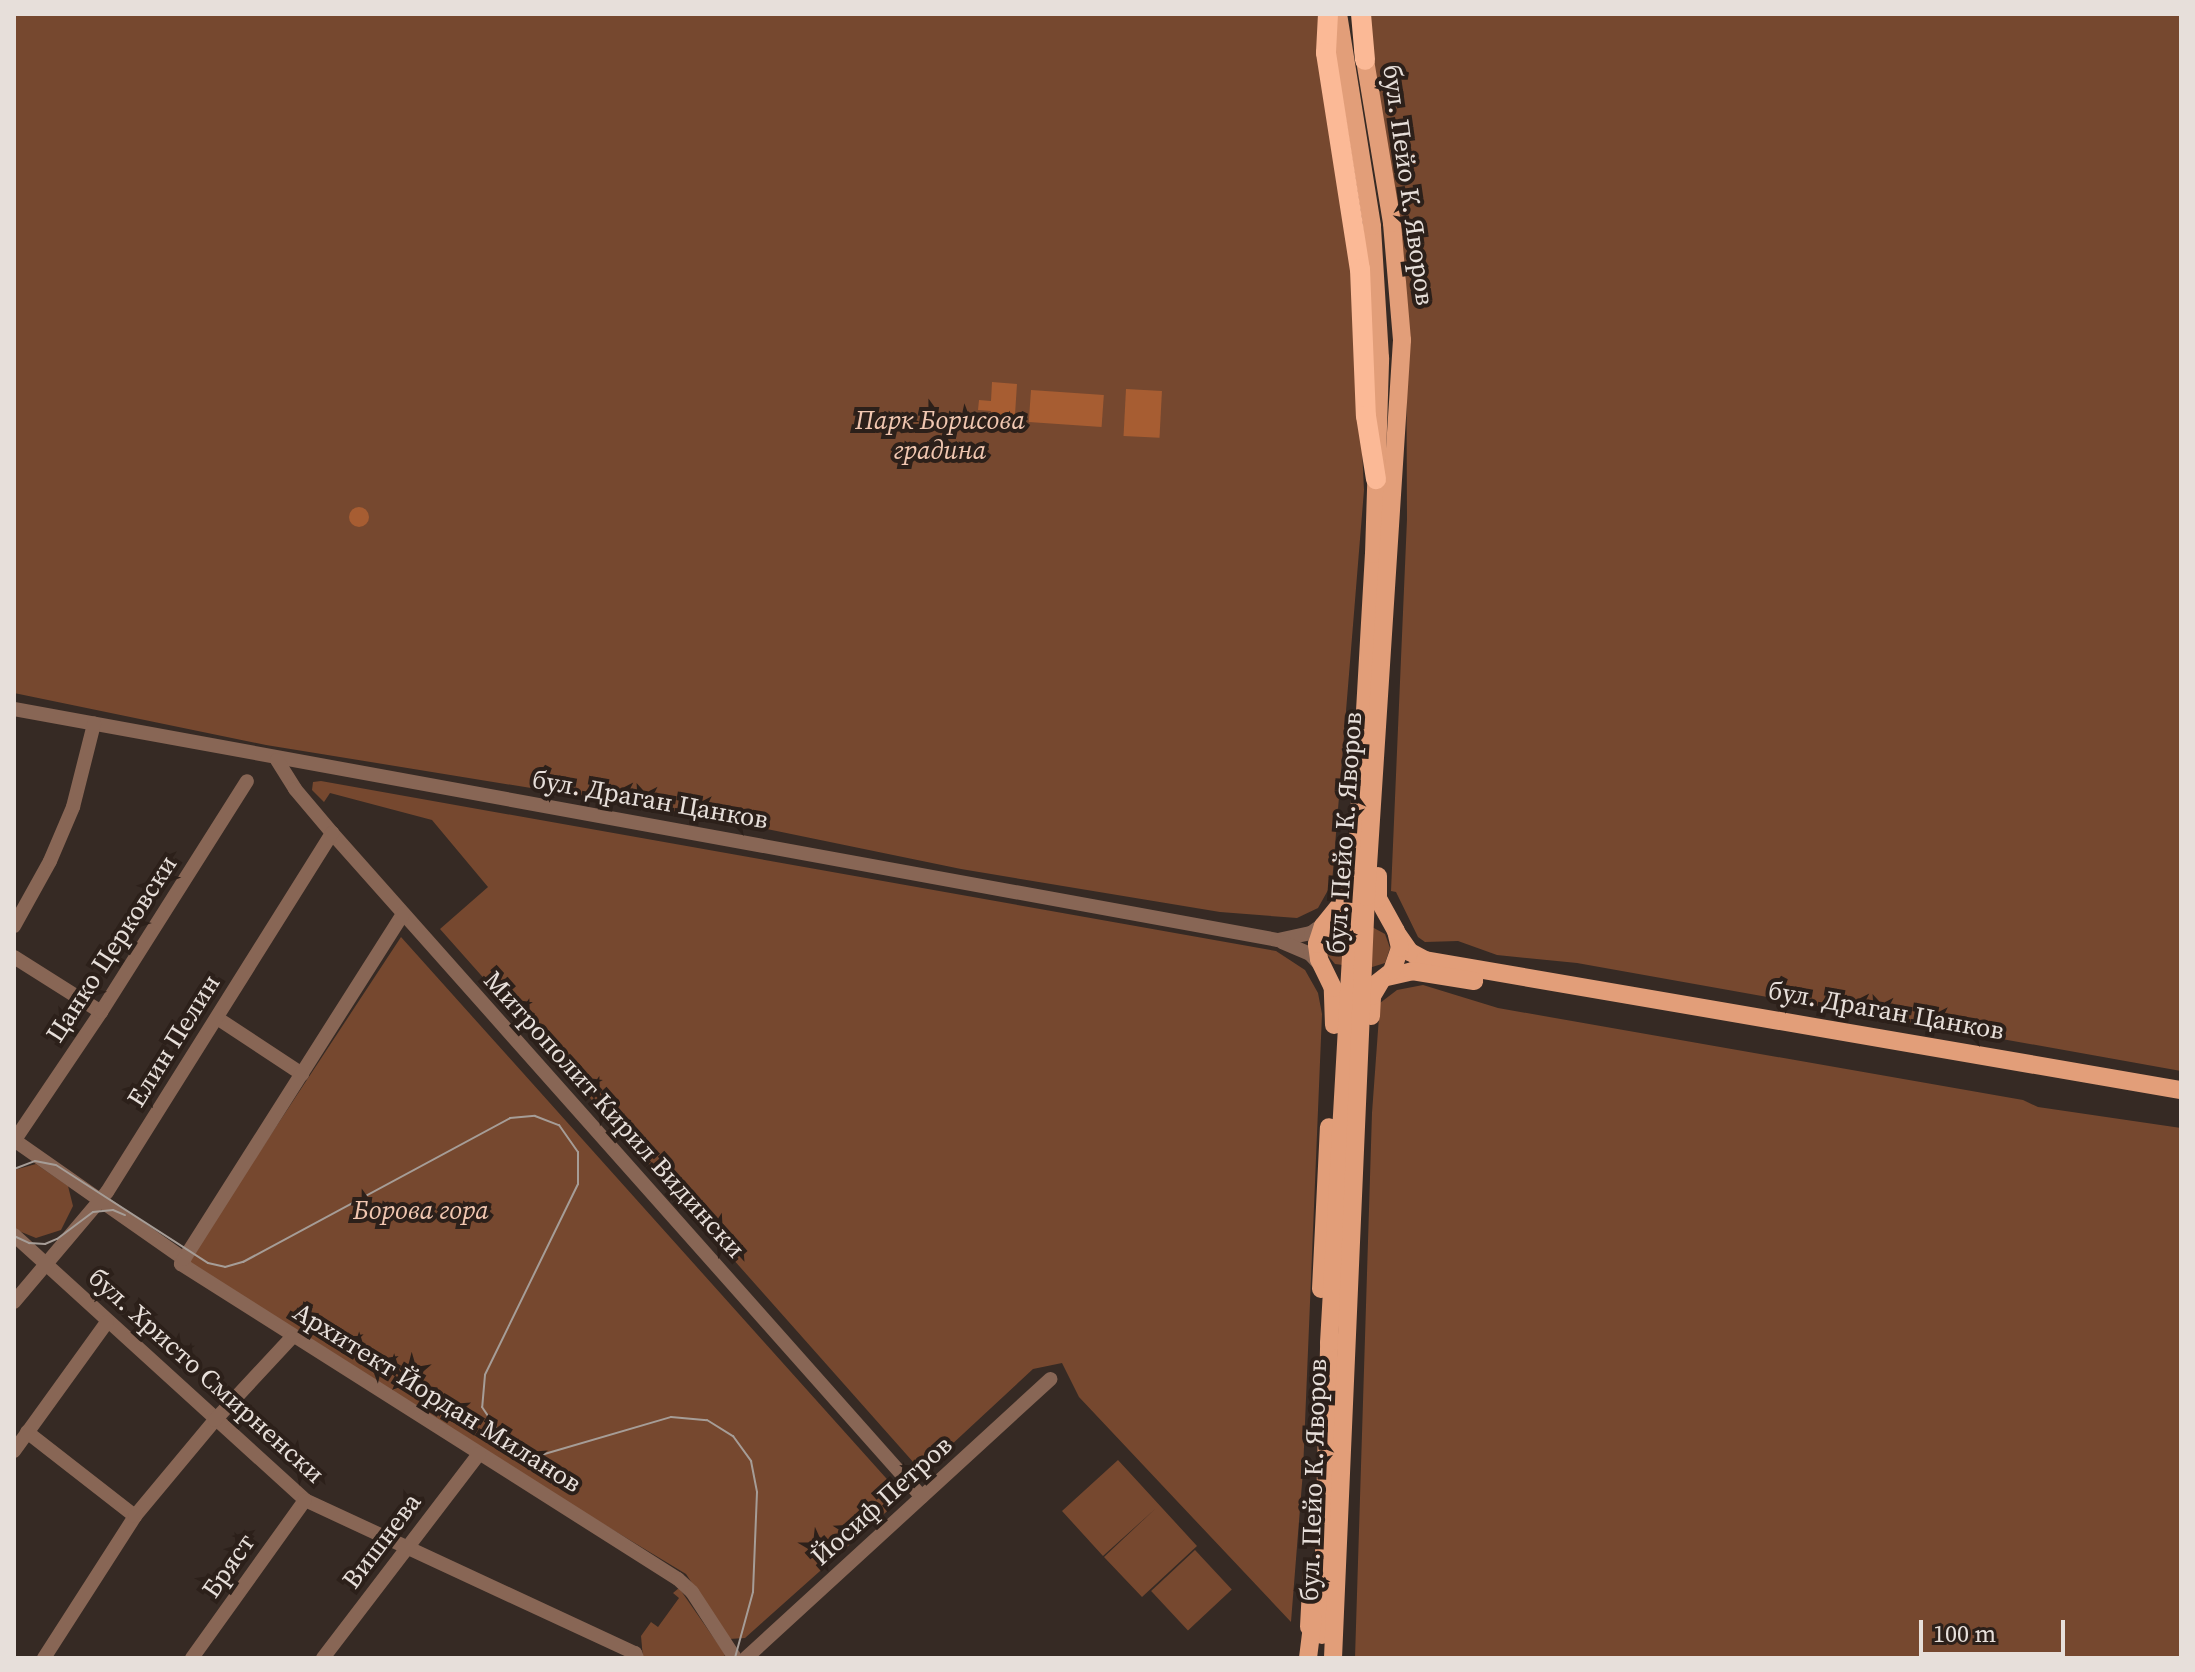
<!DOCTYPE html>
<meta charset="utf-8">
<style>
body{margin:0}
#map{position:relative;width:2195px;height:1672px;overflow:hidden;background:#362a24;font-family:"Source Serif 4",serif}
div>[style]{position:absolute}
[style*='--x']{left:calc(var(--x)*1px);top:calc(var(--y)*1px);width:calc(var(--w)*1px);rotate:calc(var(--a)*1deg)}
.green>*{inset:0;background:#76482f;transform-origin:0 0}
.water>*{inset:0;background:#a75d32;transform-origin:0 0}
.round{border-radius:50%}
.minor>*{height:14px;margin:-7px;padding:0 7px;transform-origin:7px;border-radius:7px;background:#865}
.major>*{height:18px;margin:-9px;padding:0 9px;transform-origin:9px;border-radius:9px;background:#e29e79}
.highway>*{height:20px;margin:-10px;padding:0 10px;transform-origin:10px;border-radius:10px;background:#fbb996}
.tram>*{height:2px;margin:-1px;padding:0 1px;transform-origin:1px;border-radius:1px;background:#a69d97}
span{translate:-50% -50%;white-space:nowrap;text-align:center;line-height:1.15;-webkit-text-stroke:8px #2c201a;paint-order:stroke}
.street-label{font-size:26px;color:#e7dfda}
.park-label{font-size:26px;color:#f1c7b1;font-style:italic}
.frame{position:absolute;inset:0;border:16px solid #e7dfda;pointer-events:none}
.scale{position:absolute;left:1919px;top:1620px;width:146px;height:36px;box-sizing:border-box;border:4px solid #e7dfda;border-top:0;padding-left:10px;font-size:24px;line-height:28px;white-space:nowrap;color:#e7dfda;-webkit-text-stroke:6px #2c201a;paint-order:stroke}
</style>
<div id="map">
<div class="green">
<i style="clip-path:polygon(14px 14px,1319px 14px,1354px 285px,1364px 490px,1332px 883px,1318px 908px,1297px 918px,1220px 912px,961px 869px,703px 816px,266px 745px,14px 693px)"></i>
<i style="clip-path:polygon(1366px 14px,2181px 14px,2181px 1071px,1577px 963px,1497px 955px,1458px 941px,1425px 942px,1418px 937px,1396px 892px,1391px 891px,1407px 519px,1406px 275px)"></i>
<i style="clip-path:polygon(321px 781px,1276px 951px,1305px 970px,1318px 993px,1322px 1014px,1303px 1471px,1291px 1622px,1079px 1397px,1062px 1363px,1033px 1369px,922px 1472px,440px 929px,488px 887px,432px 820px,330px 793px,324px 802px,312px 790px,313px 782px)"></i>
<i style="clip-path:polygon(1346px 924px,1343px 965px,1335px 964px,1325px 952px,1328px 930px)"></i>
<i style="clip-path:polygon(1372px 927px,1385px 934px,1390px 948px,1385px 963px,1369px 968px)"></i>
<i style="clip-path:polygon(401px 937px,903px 1497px,745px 1638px,729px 1639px,686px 1574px,522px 1475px,187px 1262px)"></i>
<i style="clip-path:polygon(1423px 985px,1498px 1008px,2023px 1100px,2038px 1107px,2181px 1128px,2181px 1658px,1355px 1658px,1372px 1113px,1380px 1003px,1397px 990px)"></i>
<i style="clip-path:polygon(36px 1164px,68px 1186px,73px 1206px,61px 1230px,36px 1238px,14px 1229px,14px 1170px)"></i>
<i style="clip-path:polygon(1118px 1460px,1197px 1546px,1142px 1597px,1104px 1557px,1155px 1509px,1103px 1556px,1062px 1511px)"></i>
<i style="left:1195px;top:1550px;width:54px;height:60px;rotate:47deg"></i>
<i style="clip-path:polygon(679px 1588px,725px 1654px,724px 1658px,643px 1658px,641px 1636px,651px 1622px,658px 1627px,679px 1598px,673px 1593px)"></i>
</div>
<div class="water">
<i style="clip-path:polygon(992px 382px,1017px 384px,1014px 430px,990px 429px,991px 411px,978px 410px,979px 400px,991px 401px)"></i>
<i style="left:1126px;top:389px;width:36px;height:47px;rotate:3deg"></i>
<i style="left:1031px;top:390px;width:73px;height:32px;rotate:4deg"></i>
<i class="round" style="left:349px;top:507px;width:20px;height:20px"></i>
</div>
<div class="minor">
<i style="--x:14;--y:709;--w:1285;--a:10.36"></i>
<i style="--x:1278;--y:940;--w:34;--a:-12"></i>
<i style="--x:1311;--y:933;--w:19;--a:-36"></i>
<i style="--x:277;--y:760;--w:34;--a:58"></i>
<i style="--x:295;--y:789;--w:57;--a:49.9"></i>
<i style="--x:332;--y:833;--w:888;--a:48.38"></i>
<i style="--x:14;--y:926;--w:74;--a:-61"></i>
<i style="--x:50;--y:861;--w:59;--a:-66.9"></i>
<i style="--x:73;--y:807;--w:86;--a:-75.8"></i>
<i style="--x:1282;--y:942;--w:30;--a:23"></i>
<i style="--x:1310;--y:954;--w:16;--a:47"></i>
<i style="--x:14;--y:957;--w:103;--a:32.3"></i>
<i style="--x:217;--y:1018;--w:102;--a:33.4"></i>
<i style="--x:14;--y:1140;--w:208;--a:35"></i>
<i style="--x:14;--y:1141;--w:156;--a:-56"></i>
<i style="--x:101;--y:1012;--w:273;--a:-57.7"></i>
<i style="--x:14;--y:1235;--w:394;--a:42.3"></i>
<i style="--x:305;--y:1500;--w:364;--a:24.9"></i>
<i style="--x:635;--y:1653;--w:5;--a:68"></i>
<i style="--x:184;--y:1259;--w:6;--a:121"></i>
<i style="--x:181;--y:1264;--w:588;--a:32.37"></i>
<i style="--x:678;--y:1579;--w:19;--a:43"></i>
<i style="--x:692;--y:1592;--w:79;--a:56.9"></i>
<i style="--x:184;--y:1259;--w:409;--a:-57.6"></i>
<i style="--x:14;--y:1302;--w:144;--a:-49.8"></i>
<i style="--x:107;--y:1192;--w:424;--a:-57.9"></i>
<i style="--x:27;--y:1432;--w:137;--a:37.9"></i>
<i style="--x:14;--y:1451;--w:159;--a:-54.2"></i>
<i style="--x:44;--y:1658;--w:169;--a:-57.3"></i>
<i style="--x:135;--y:1516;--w:125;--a:-50.2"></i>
<i style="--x:215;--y:1420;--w:115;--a:-47.1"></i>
<i style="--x:192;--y:1658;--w:194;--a:-54.4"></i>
<i style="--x:323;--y:1658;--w:257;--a:-52.6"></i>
<i style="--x:746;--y:1658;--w:413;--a:-42.5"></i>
</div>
<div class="major">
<i style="--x:1398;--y:935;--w:21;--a:55"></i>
<i style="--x:1410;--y:952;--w:17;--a:28"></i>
<i style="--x:1425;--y:960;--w:767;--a:9.76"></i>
<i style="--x:1387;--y:977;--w:26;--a:-13"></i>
<i style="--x:1412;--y:971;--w:63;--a:9.2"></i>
<i style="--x:1373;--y:986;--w:24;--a:-38"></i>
<i style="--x:1392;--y:971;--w:24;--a:-71"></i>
<i style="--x:1400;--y:948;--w:17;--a:-103"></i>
<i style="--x:1396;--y:931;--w:37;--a:-119"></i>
<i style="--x:1378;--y:899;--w:23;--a:-90"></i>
<i style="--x:1371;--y:1016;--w:20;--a:-87"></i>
<i style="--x:1372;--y:996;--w:17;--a:-59"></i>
<i style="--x:1334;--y:1025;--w:37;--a:-92"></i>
<i style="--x:1333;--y:988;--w:32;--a:-116"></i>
<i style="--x:1319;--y:959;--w:15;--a:-98"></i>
<i style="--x:1317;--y:944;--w:19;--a:-72"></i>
<i style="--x:1323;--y:926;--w:27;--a:-51"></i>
<i style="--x:1340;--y:905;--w:22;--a:-80"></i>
<i style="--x:1321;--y:1289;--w:162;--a:-87.2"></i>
<i style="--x:1309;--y:1627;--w:58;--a:-87"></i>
<i style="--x:1322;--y:1635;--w:292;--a:-88.6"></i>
<i style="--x:1329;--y:1343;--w:790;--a:-86.74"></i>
<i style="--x:1374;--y:554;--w:196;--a:-88.2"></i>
<i style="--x:1380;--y:358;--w:132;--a:-93.5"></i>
<i style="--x:1372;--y:226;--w:215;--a:-99.1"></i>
<i style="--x:1308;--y:1658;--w:40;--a:-82.9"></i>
<i style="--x:1333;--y:1658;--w:762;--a:-87.52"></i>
<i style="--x:1366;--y:897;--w:558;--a:-86.3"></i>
<i style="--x:1402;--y:340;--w:117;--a:-94.9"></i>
<i style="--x:1392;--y:223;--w:177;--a:-99.4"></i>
</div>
<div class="highway">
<i style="--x:1328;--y:14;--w:39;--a:93"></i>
<i style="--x:1326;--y:53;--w:219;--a:81.1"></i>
<i style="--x:1360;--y:269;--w:147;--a:87.7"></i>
<i style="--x:1366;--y:416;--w:64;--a:81"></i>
<i style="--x:1361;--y:14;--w:46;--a:85"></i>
</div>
<div class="tram">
<i style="--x:14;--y:1169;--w:22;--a:-21"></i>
<i style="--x:35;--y:1161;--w:21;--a:11"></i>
<i style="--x:56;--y:1165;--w:181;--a:32.8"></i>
<i style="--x:208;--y:1263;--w:17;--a:13"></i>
<i style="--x:225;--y:1267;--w:19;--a:-16"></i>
<i style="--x:243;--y:1262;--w:303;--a:-28.3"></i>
<i style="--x:510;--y:1118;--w:25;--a:-5"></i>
<i style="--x:535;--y:1116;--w:26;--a:21"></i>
<i style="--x:559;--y:1125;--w:33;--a:55"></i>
<i style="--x:578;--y:1152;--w:32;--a:90"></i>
<i style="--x:578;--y:1184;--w:212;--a:116"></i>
<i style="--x:485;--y:1375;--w:32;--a:95"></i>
<i style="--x:482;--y:1407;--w:27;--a:56"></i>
<i style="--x:497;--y:1429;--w:39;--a:35"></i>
<i style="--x:529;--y:1451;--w:13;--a:18"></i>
<i style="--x:541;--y:1455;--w:135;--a:-16.3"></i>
<i style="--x:671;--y:1417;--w:36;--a:5"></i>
<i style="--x:707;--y:1420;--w:31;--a:32"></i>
<i style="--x:733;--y:1436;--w:31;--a:54"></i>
<i style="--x:751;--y:1461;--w:32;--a:79"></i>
<i style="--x:757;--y:1492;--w:100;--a:92.3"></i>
<i style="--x:753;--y:1592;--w:68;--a:105.3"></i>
<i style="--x:14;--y:1236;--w:17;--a:25"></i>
<i style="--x:29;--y:1243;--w:16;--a:4"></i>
<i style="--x:45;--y:1244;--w:13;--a:-23"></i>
<i style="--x:57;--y:1239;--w:45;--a:-36.9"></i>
<i style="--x:93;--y:1212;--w:20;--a:-6"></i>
<i style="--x:113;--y:1210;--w:13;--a:23"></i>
</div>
<div class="street-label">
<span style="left:1408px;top:185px;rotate:82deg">бул. Пейо К. Яворов</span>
<span style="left:650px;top:800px;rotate:10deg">бул. Драган Цанков</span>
<span style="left:1345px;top:833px;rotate:-86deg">бул. Пейо К. Яворов</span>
<span style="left:112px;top:949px;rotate:-57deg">Цанко Церковски</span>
<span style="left:1886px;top:1011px;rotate:10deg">бул. Драган Цанков</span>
<span style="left:174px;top:1041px;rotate:-58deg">Елин Пелин</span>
<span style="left:614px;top:1115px;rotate:48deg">Митрополит Кирил Видински</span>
<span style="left:206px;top:1376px;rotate:42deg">бул. Христо Смирненски</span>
<span style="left:437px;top:1398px;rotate:32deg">Архитект Йордан Миланов</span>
<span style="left:1314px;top:1480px;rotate:-88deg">бул. Пейо К. Яворов</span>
<span style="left:882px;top:1501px;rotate:-42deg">Йосиф Петров</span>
<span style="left:382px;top:1541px;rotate:-53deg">Вишнева</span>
<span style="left:229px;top:1566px;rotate:-55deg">Бряст</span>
</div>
<div class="park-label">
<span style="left:940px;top:436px">Парк Борисова<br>градина</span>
<span style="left:421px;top:1211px">Борова гора</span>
</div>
<div class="frame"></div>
<div class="scale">100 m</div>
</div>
